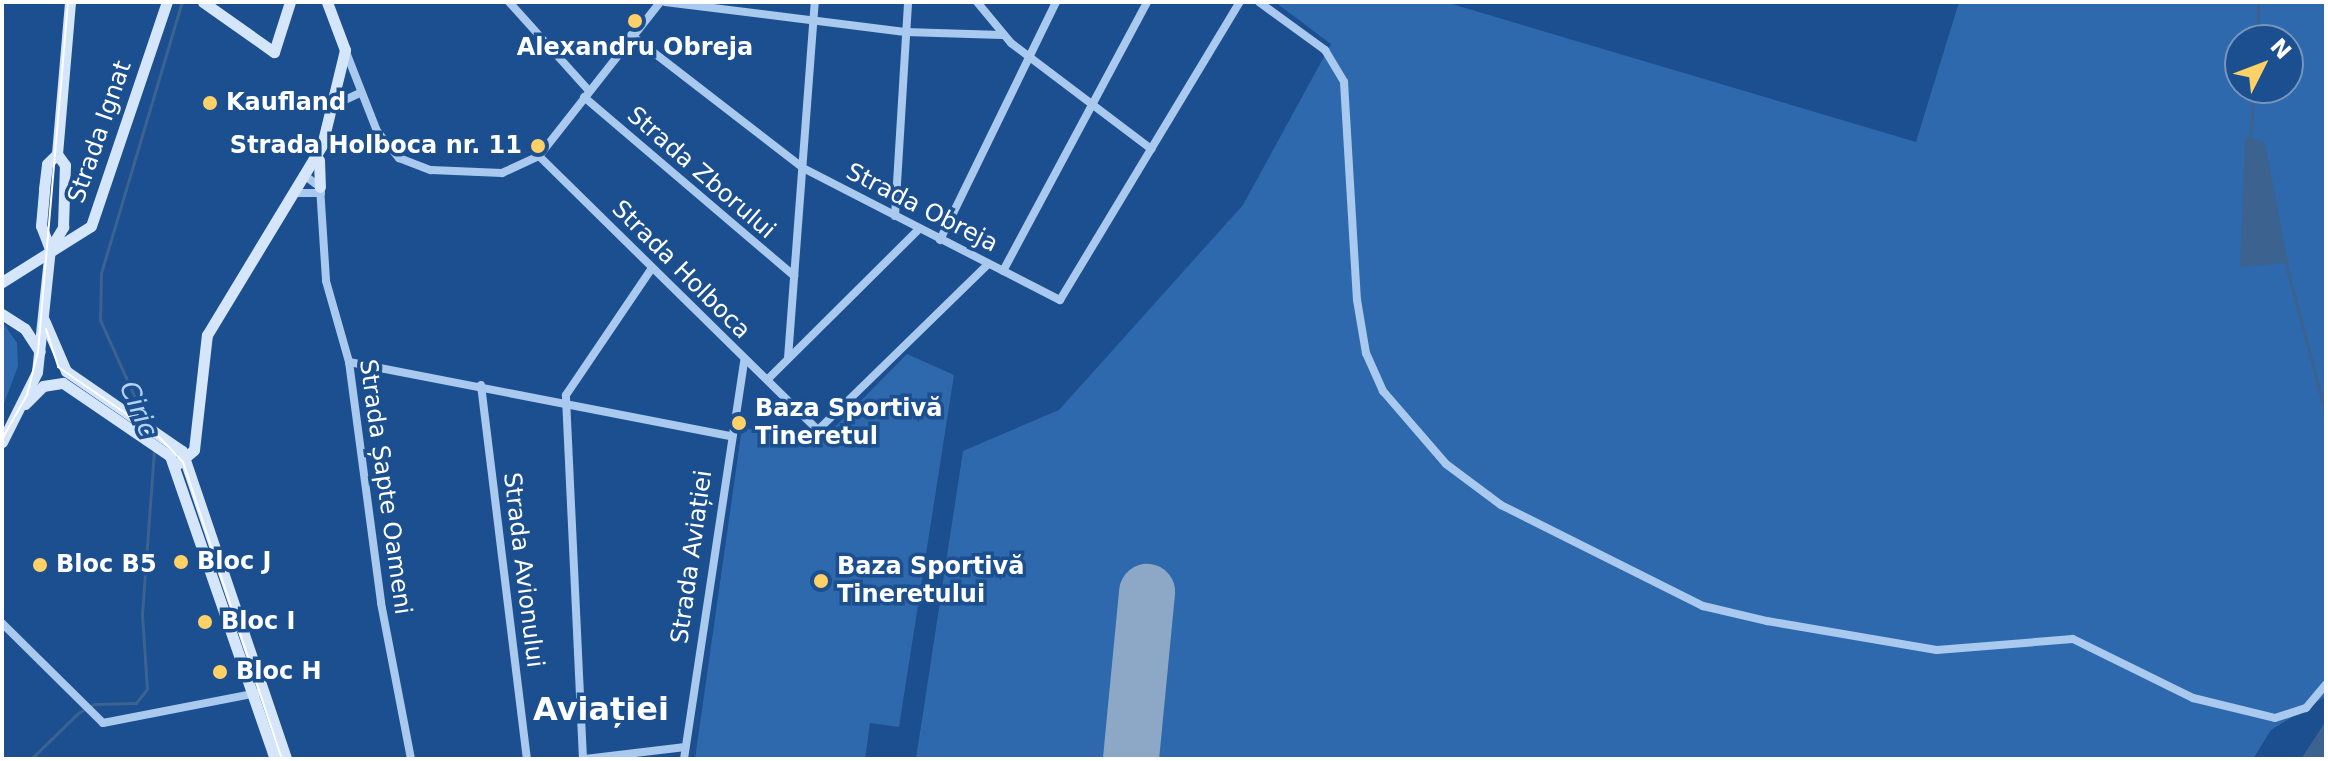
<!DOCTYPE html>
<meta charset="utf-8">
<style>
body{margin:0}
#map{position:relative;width:2328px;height:761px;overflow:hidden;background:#1b4f8f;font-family:"DejaVu Sans",sans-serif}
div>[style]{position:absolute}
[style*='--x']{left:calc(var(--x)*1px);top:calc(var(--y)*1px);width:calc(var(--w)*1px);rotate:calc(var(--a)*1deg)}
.green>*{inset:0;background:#2e69ad}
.water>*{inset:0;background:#3c6290}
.stream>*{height:3px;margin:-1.5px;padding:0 1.5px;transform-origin:1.5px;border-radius:1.5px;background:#3c6290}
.runway>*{height:56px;margin:-28px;padding:0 28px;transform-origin:28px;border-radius:28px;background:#8da7c7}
.street>*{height:8px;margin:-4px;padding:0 4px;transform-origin:4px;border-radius:4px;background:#a9c9ee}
.secondary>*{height:11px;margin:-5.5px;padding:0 5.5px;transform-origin:5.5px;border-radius:5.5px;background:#d6e6fa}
.tram>*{height:2px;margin:-1px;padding:0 1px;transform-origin:1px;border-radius:1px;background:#fff}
.dots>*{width:22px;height:22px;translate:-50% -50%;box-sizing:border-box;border:4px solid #1b4f8f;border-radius:50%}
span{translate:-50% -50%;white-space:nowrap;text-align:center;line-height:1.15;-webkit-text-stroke:7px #1b4f8f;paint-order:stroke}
.poi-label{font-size:24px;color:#fff;font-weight:700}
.left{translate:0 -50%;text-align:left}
.right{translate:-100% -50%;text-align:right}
.street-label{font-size:24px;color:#fff}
.water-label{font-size:26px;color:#b5d3f5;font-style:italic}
.district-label{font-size:32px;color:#fff;font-weight:700}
.frame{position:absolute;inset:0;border:4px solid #fff;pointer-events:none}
.north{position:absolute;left:2224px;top:24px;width:80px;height:80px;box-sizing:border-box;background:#1b4f8f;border:2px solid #7695bc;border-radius:50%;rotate:48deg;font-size:22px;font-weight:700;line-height:32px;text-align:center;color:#fff}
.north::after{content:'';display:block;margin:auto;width:28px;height:36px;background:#ffd166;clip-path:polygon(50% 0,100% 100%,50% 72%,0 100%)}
</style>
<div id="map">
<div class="green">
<i style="clip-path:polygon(evenodd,1275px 2px,1445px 2px,1916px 142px,1959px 2px,2326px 2px,2326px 696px,2271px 730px,2253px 759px,916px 759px,963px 451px,1059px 410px,1243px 205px,1331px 44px,1275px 2px,2240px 40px,2288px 40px,2288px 88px,2240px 88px,2240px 40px)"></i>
<i style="clip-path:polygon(2px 321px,17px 343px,18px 366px,2px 409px)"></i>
<i style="clip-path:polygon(907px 354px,954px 375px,899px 727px,870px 723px,865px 759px,695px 759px,742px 428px,823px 439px)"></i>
</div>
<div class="water">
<i style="clip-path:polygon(2245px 137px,2265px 142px,2288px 263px,2240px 267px)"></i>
<i style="clip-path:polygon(2326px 721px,2326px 759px,2301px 759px,2305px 753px)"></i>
</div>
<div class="stream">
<i style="--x:2257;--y:40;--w:38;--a:-88"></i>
<i style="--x:2250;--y:140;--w:52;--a:-85.6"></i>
<i style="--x:2285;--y:261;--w:159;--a:75.1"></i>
<i style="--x:145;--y:420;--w:110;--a:-114.2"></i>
<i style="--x:100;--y:320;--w:47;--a:-88.8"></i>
<i style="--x:101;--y:273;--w:283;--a:-73.4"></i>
<i style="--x:31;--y:759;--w:66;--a:-44.4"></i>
<i style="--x:78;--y:713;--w:18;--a:-29"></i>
<i style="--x:94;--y:704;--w:42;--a:-1.4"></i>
<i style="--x:136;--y:703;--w:18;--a:-52"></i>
<i style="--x:147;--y:689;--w:75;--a:-93.8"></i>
<i style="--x:142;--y:614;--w:164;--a:-85.8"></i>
</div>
<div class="runway">
<i style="--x:1131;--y:759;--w:168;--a:-84.5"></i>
</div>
<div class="street">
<i style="--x:509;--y:2;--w:120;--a:48"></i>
<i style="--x:665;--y:2;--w:242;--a:7.1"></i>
<i style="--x:905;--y:32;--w:97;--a:1.8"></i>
<i style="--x:977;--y:2;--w:53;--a:50.3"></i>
<i style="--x:1011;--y:43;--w:176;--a:37.1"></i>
<i style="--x:1259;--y:2;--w:82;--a:36"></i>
<i style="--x:1325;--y:50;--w:37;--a:59"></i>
<i style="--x:1344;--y:82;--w:218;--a:86.6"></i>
<i style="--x:1357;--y:300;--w:54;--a:80.4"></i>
<i style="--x:1366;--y:353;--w:42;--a:65.9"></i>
<i style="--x:1383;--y:391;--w:96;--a:49.2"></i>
<i style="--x:1446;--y:464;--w:69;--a:36.7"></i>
<i style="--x:1501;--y:505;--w:226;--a:26.6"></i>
<i style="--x:1703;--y:606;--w:66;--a:13.2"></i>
<i style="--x:1767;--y:621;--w:172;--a:9.7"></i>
<i style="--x:1937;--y:650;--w:136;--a:-4.6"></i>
<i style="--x:2073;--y:639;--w:134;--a:26.2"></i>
<i style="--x:2193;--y:698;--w:84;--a:13.7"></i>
<i style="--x:2275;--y:718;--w:33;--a:-18"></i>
<i style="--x:2306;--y:708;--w:31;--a:-50"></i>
<i style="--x:631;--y:35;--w:217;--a:37.7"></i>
<i style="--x:803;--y:168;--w:289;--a:27.2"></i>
<i style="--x:1060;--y:300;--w:348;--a:-58.9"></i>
<i style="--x:346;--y:52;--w:85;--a:68.6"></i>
<i style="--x:377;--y:131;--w:35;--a:51"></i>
<i style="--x:399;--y:158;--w:34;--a:21"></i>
<i style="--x:431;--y:170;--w:71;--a:2.4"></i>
<i style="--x:502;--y:173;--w:41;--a:-24.7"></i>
<i style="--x:539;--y:156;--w:196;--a:-51.8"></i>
<i style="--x:584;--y:97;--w:276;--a:40.4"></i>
<i style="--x:332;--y:106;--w:31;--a:-25"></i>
<i style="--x:539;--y:156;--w:391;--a:44.5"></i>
<i style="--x:818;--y:430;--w:238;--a:-44.3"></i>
<i style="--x:308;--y:178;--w:15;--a:37"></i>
<i style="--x:320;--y:187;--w:94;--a:86.3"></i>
<i style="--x:326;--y:281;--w:84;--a:74.1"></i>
<i style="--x:349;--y:362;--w:243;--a:82.4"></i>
<i style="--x:381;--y:603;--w:159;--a:79.1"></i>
<i style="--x:299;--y:193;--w:22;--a:0"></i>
<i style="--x:895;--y:216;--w:214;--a:-86.5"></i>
<i style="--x:940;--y:240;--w:265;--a:-64"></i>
<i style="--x:1003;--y:271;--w:305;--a:-61.8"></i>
<i style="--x:788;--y:358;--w:357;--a:-85.7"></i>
<i style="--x:349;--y:362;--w:388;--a:11"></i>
<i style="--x:768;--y:379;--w:213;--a:-44.8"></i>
<i style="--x:481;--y:385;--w:377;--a:83"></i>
<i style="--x:2;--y:623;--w:142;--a:44.7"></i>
<i style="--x:103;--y:723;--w:157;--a:-11"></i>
<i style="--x:583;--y:759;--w:364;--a:-92.7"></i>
<i style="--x:566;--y:395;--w:150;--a:-55.9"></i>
<i style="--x:585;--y:759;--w:101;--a:-6.8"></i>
<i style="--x:684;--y:759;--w:402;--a:-81.4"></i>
</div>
<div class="secondary">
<i style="--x:203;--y:2;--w:87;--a:35.2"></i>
<i style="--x:274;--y:52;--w:52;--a:-72.3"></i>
<i style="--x:319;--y:160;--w:27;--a:88"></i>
<i style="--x:50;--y:249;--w:25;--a:-111"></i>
<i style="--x:41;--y:226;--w:37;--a:-85"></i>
<i style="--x:44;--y:189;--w:25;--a:-83"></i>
<i style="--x:47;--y:164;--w:14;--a:-45"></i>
<i style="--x:2;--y:282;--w:105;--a:-32.2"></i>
<i style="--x:91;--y:226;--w:237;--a:-71.3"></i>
<i style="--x:2;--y:314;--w:27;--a:33"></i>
<i style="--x:25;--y:329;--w:27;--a:57"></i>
<i style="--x:44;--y:320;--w:56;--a:66.7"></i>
<i style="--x:66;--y:371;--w:141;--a:34.6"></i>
<i style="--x:182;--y:451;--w:325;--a:71.3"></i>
<i style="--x:25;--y:404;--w:25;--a:-45"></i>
<i style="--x:43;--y:386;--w:20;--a:-9"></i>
<i style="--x:63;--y:383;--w:130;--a:34.3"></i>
<i style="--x:170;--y:456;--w:321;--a:70.9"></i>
<i style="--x:2;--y:442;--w:78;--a:-63.4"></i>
<i style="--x:37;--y:372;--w:124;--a:-84"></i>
<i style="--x:50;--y:249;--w:26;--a:-59"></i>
<i style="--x:63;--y:227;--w:62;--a:-88.2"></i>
<i style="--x:65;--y:165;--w:14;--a:-126"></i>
<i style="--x:57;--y:154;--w:153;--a:-85.1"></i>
<i style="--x:176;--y:465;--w:23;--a:-40"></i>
<i style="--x:194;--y:450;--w:116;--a:-83.6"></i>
<i style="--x:207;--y:335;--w:222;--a:-58.8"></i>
<i style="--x:322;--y:145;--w:98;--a:-76.4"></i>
<i style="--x:345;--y:50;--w:51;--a:-110.6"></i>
</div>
<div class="tram">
<i style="--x:46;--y:329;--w:40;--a:72"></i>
<i style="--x:58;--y:367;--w:119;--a:34.4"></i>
<i style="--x:156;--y:434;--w:39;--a:46"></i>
<i style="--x:183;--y:462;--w:313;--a:71.6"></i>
<i style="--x:2;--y:439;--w:51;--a:-60.4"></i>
<i style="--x:27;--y:395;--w:44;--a:-75.7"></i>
<i style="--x:38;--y:352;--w:351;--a:-85.1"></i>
</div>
<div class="dots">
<i style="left:635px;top:21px;background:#ffd166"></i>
<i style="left:210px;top:103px;background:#ffd166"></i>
<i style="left:538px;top:146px;background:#ffd166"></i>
<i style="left:739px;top:423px;background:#ffd166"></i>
<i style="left:181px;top:562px;background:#ffd166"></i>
<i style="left:40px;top:565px;background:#ffd166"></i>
<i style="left:821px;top:581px;background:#ffd166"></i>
<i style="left:205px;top:622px;background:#ffd166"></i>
<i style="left:220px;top:672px;background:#ffd166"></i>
</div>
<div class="poi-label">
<span style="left:635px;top:48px">Alexandru Obreja</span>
<span class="left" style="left:226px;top:103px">Kaufland</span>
<span class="right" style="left:522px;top:146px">Strada Holboca nr. 11</span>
<span class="left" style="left:755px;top:423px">Baza Sportivă<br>Tineretul</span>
<span class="left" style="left:197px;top:562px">Bloc J</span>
<span class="left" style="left:56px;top:565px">Bloc B5</span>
<span class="left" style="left:837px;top:581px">Baza Sportivă<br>Tineretului</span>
<span class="left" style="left:221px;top:622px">Bloc I</span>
<span class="left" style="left:236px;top:672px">Bloc H</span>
</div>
<div class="street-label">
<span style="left:100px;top:132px;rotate:-71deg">Strada Ignat</span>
<span style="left:701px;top:173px;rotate:41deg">Strada Zborului</span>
<span style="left:922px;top:208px;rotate:27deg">Strada Obreja</span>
<span style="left:681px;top:270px;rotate:45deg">Strada Holboca</span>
<span style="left:385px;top:487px;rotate:82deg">Strada Șapte Oameni</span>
<span style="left:692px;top:557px;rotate:-82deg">Strada Aviației</span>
<span style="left:523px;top:570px;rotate:83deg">Strada Avionului</span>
</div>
<div class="water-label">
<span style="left:138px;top:409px;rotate:67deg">Ciric</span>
</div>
<div class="district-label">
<span style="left:601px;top:709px">Aviației</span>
</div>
<div class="frame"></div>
<div class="north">N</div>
</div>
